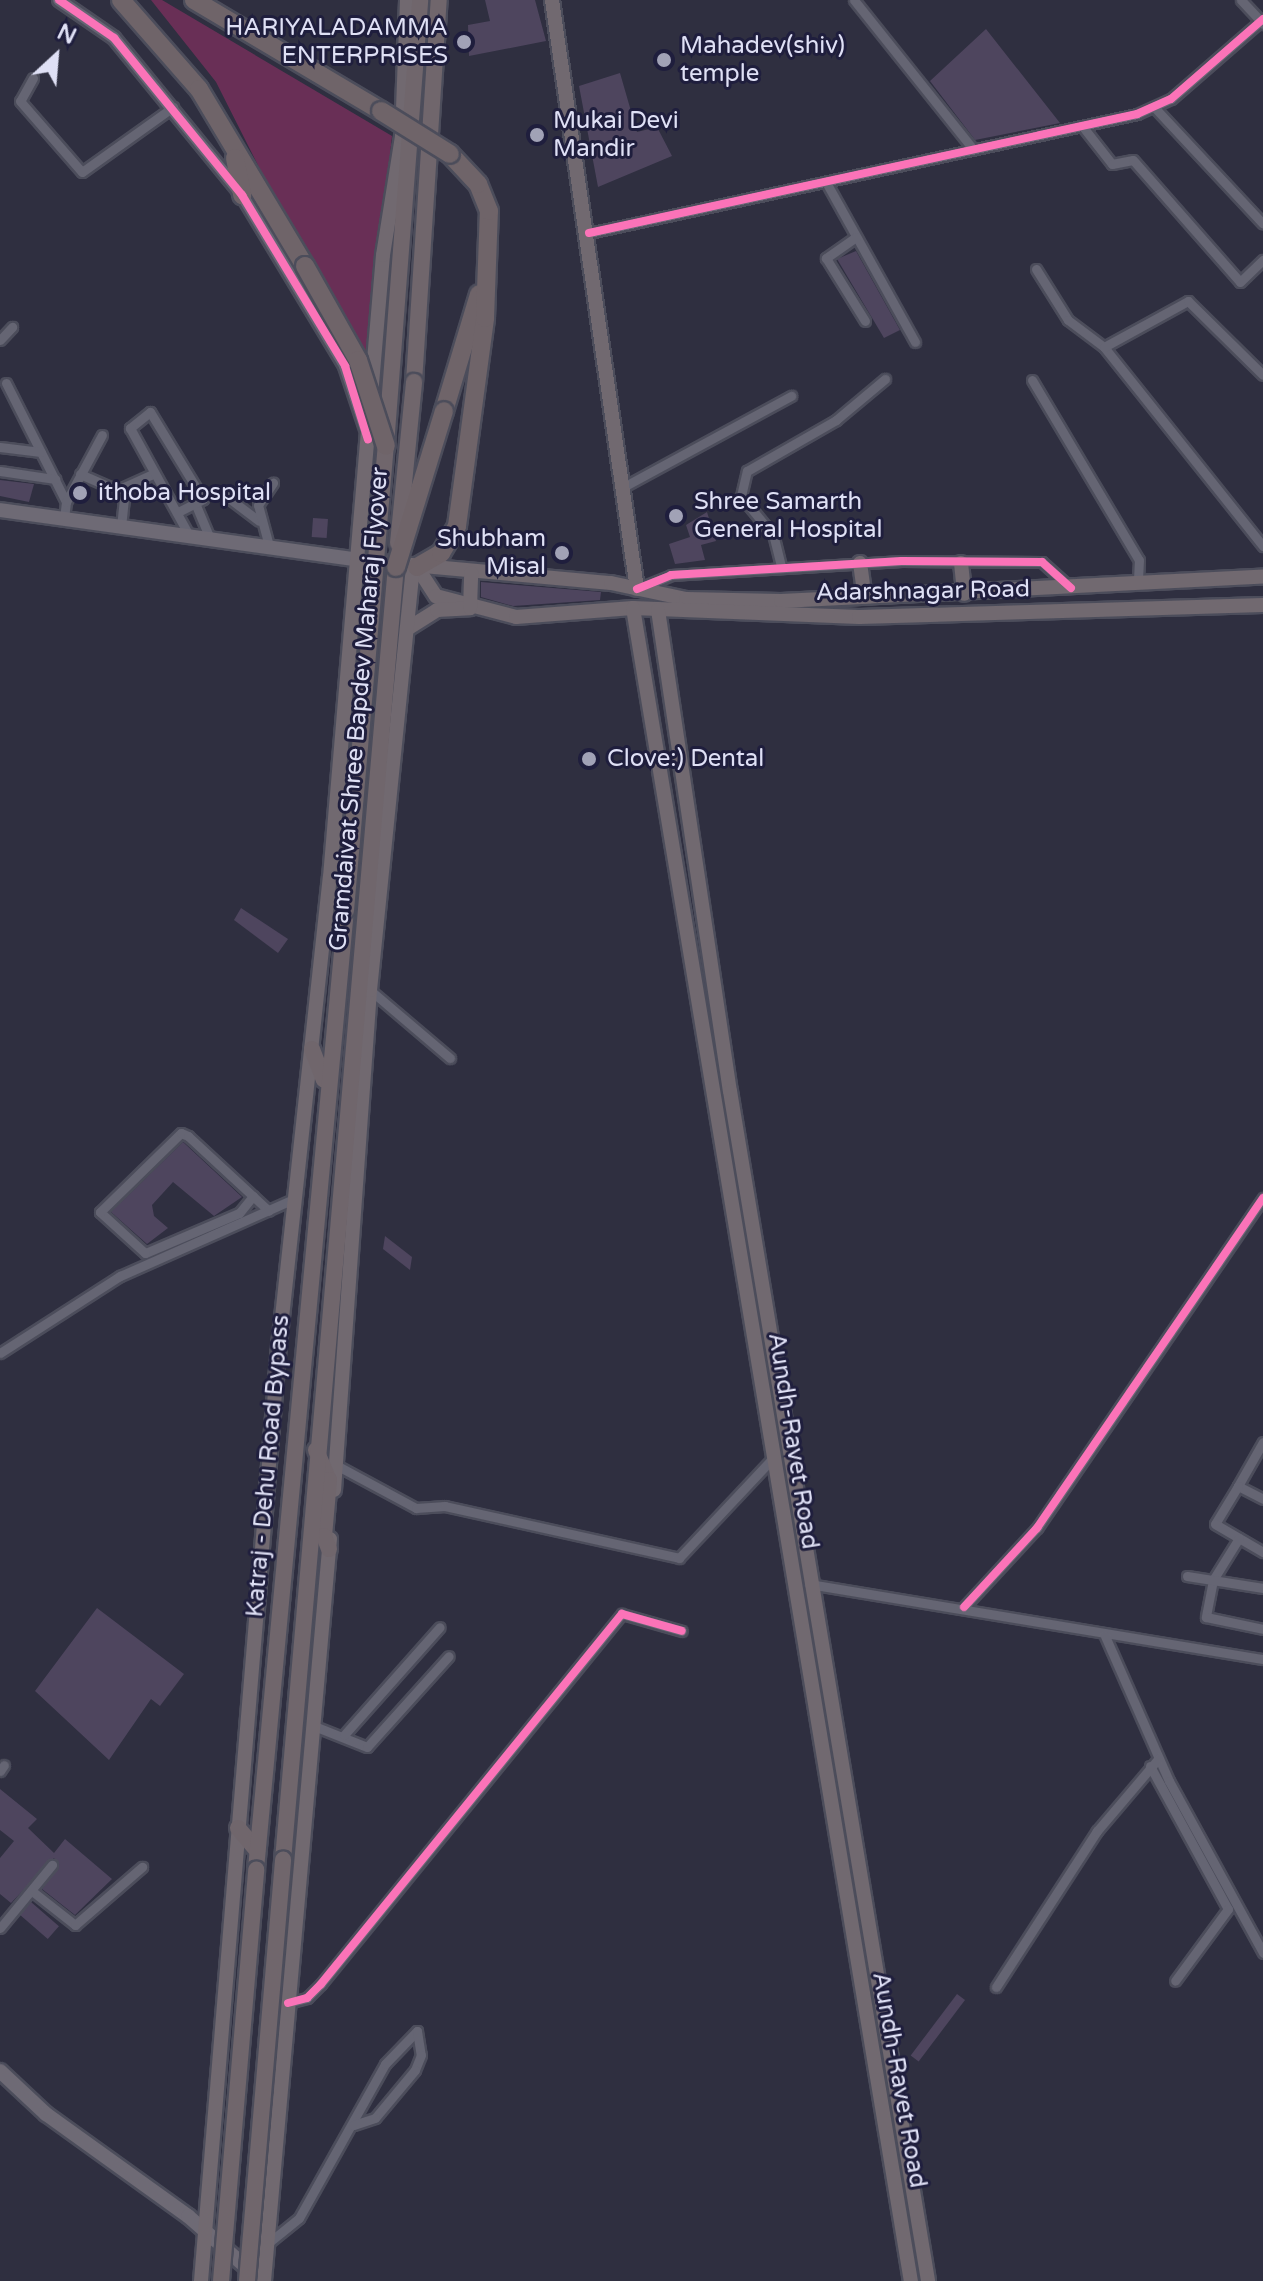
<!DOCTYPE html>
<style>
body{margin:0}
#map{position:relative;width:1263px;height:2281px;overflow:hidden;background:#2f2f40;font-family:"Varela Round",sans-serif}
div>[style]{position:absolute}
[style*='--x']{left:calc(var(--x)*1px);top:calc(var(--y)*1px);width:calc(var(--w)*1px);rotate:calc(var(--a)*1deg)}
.green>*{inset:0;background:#692f56}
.building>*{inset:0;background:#4e455e;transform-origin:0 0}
.roads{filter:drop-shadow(2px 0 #4c4d5b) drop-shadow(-2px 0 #4c4d5b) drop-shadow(0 2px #4c4d5b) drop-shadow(0 -2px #4c4d5b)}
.minor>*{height:9px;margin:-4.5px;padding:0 4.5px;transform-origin:4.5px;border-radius:4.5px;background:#656573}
.tertiary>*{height:12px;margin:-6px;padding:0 6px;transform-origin:6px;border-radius:6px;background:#656573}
.secondary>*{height:14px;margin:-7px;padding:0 7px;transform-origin:7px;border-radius:7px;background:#6e6a75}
.primary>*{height:14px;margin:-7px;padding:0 7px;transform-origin:7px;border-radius:7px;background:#716970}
.trunk>*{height:16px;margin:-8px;padding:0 8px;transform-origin:8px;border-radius:8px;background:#70666c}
.motorway>*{height:18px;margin:-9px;padding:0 9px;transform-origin:9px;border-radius:9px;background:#6f6469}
.bridges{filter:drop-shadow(2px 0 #4c4d5b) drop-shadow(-2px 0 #4c4d5b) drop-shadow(0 2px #4c4d5b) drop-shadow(0 -2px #4c4d5b)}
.trunk-bridge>*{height:16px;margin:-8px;padding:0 8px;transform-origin:8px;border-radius:8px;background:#70666c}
.motorway-bridge>*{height:18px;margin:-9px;padding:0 9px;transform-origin:9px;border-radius:9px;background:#6f6469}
.cycleway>*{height:8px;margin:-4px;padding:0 4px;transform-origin:4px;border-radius:4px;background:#fb73b8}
.dots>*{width:22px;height:22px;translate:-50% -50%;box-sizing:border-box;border:4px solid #1f1e3d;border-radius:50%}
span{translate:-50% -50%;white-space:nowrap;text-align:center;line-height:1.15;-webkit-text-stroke:6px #1f1e3d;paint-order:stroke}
.poi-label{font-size:24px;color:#dfe0f5}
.right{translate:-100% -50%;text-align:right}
.left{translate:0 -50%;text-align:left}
.street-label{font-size:24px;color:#dfe0f5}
.north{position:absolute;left:16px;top:16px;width:80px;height:80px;-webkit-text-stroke:6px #1f1e3d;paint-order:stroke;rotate:26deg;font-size:22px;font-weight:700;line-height:32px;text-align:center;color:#dfe0f5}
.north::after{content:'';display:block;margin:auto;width:28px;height:36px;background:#dfe0f5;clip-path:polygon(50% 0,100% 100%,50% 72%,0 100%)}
</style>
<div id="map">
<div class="green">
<i style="clip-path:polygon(151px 0,162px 0,392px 136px,368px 357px,274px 197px,216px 82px)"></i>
</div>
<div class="building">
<i style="clip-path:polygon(485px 0,535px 0,546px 41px,469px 56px,468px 25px,490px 21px)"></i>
<i style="clip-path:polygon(986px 29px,1060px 123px,975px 140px,969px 132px,930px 81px)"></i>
<i style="clip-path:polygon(620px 73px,637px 132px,657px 127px,672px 156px,598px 187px,579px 86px)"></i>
<i style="clip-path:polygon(856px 251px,900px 330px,884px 338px,837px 259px)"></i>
<i style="clip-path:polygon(0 480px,34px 484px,29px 502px,0 496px)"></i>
<i style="clip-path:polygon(707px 512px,716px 541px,701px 545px,705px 560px,675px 564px,669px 544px,690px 537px,686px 525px)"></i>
<i style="left:313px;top:518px;width:15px;height:19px;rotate:4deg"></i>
<i style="clip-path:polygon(481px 582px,601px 592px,600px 600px,513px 606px,481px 597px)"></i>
<i style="clip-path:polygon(241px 908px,288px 939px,278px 953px,234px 920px)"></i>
<i style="clip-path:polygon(183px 1142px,242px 1197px,214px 1216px,173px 1182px,152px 1205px,154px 1216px,168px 1228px,147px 1244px,111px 1212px)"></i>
<i style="clip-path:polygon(385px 1236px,412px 1257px,410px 1270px,383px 1249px)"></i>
<i style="clip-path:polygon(97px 1608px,184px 1674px,160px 1706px,151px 1699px,109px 1760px,35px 1691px)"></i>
<i style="clip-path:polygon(0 1789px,37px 1819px,28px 1828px,54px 1853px,65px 1839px,112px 1879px,75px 1915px,42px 1889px,59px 1867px,54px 1858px,11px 1903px,0 1894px,0 1858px,14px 1841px,0 1830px)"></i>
<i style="left:31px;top:1902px;width:37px;height:17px;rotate:41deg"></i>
<i style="left:957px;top:1994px;width:10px;height:77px;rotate:37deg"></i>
</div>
<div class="roads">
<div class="minor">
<i style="--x:854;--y:0;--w:191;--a:51.4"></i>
<i style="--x:1241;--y:0;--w:33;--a:47"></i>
<i style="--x:33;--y:78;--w:26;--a:119"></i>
<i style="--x:20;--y:101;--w:94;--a:48.9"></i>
<i style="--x:82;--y:172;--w:112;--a:-35.5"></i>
<i style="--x:1155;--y:108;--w:158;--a:47"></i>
<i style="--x:1083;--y:127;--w:47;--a:51.9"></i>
<i style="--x:1112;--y:164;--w:21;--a:-11"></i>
<i style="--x:1133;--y:160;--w:162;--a:48.7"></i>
<i style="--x:1240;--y:282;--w:32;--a:-44"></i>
<i style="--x:826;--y:182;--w:183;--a:60.9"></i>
<i style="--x:589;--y:233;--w:561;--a:-12.25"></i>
<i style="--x:1137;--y:114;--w:37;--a:-24"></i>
<i style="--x:1171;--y:99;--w:122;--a:-41"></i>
<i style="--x:856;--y:237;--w:37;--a:145"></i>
<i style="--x:826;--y:258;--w:74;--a:58.2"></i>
<i style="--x:1036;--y:269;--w:60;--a:57.9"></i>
<i style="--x:1068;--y:320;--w:45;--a:36.9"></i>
<i style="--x:1104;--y:347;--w:255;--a:51.4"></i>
<i style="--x:0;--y:340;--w:18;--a:-47"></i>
<i style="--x:1104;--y:347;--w:96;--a:-28.7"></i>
<i style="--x:1188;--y:301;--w:105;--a:44.6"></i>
<i style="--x:1032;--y:380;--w:209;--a:59.3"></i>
<i style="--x:1139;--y:560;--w:22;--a:93"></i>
<i style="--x:6;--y:383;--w:133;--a:63.2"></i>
<i style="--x:66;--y:502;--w:17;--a:97"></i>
<i style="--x:0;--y:447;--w:41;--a:7"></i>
<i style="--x:0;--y:471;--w:56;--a:8.3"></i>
<i style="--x:80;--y:474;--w:40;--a:23.4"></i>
<i style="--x:117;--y:490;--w:37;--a:-24"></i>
<i style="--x:627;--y:485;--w:187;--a:-28.5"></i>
<i style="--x:222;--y:493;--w:46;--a:37.1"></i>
<i style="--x:66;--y:502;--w:76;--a:-61.8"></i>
<i style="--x:195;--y:503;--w:41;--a:67.2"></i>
<i style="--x:178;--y:512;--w:28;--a:-27"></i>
<i style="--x:203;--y:499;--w:102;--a:-121.3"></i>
<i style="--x:150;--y:412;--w:26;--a:141"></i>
<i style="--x:130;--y:428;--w:124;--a:61.2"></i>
<i style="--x:121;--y:527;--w:28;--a:-84"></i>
<i style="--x:269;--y:546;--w:42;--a:-105"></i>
<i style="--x:258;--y:505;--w:27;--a:-56"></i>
<i style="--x:781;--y:566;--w:32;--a:-104"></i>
<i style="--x:773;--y:535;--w:50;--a:-129.4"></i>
<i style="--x:741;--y:496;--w:26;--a:-77"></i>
<i style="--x:747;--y:471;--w:103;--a:-29.8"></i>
<i style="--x:836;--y:420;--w:64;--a:-39.9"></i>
<i style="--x:637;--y:589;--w:37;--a:-22"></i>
<i style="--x:671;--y:575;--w:231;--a:-3.5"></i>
<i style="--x:902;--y:561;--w:140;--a:0.4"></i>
<i style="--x:1042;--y:562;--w:36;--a:42"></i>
<i style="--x:370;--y:990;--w:105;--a:40.4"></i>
<i style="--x:253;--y:1196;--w:22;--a:129"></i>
<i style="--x:239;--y:1213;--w:102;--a:156.9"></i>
<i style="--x:145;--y:1253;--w:61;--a:-137.7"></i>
<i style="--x:100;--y:1212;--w:113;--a:-44.3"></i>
<i style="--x:181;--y:1133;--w:8;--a:23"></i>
<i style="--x:188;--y:1136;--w:110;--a:42.8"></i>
<i style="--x:0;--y:1353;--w:143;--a:-32.7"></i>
<i style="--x:120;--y:1276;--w:190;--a:-23.9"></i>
<i style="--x:1263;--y:1442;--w:51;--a:119.6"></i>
<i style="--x:1238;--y:1486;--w:28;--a:27"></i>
<i style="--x:336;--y:1465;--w:91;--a:28.3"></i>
<i style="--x:416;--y:1508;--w:29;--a:-4"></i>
<i style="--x:445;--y:1506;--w:240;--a:12.5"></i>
<i style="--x:679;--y:1558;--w:137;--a:-46.8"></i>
<i style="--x:1238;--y:1486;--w:44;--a:121.2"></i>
<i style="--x:1215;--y:1524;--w:56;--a:30.3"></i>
<i style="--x:1239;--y:1538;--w:49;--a:121.8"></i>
<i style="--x:1213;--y:1580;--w:38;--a:101"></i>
<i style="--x:1206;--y:1617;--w:58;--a:11.9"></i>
<i style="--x:1187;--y:1576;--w:77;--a:9"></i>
<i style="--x:809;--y:1584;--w:460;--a:9.4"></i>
<i style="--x:964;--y:1607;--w:108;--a:-47.3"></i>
<i style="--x:1037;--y:1528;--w:400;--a:-55.6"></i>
<i style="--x:1105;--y:1636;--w:158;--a:66.2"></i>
<i style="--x:1169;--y:1781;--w:196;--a:61.3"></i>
<i style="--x:314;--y:1726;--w:57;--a:21.6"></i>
<i style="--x:367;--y:1747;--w:122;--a:-48"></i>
<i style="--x:344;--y:1735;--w:144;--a:-48.4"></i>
<i style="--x:1150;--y:1766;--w:163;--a:61.4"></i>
<i style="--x:1228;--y:1909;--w:89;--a:126.4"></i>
<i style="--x:0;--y:1771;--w:7;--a:-56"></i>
<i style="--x:32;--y:1891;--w:55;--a:38.3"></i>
<i style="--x:75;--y:1925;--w:89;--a:-40.9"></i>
<i style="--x:0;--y:1928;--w:82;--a:-50.5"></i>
<i style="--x:996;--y:1987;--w:186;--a:-57.1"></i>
<i style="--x:1097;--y:1831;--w:94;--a:-49.7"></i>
<i style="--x:288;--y:2003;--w:20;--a:-15"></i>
<i style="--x:307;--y:1998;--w:20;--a:-45"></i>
<i style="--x:321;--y:1984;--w:477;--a:-50.9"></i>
<i style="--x:622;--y:1614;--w:62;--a:15.8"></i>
<i style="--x:267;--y:2244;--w:41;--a:-39.1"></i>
<i style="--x:299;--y:2218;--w:176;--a:-60.8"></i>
<i style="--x:385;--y:2064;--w:46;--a:-45.9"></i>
<i style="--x:417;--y:2031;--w:24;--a:81"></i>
<i style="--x:421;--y:2055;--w:16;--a:112"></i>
<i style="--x:415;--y:2070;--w:62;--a:129.8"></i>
<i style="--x:375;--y:2118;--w:23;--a:162"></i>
</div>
<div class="tertiary">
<i style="--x:59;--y:0;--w:67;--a:34.6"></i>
<i style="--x:114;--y:38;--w:203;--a:50.8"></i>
<i style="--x:242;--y:195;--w:200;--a:58.9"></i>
<i style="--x:345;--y:366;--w:66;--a:71.6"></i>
</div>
<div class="secondary">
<i style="--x:0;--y:510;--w:363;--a:7.9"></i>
<i style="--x:0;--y:2071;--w:63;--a:43.1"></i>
<i style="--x:46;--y:2114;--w:175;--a:35.7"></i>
<i style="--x:188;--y:2216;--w:98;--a:41.3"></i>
</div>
<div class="primary">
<i style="--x:552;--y:0;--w:595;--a:81.79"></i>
<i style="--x:368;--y:561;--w:244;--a:5.2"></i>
<i style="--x:611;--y:583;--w:77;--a:12"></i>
<i style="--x:686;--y:599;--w:95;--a:1.2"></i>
<i style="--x:781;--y:601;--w:483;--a:-2.9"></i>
<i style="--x:860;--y:563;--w:34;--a:82"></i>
<i style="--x:961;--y:563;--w:31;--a:84"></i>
<i style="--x:417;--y:567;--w:35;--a:57"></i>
<i style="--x:436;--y:596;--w:83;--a:14.7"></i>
<i style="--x:516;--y:617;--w:117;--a:-4.4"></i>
<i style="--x:633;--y:608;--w:226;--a:2.3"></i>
<i style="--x:859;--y:617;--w:404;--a:-1.7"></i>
<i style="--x:633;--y:608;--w:1696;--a:80.57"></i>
<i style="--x:658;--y:610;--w:486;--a:81.5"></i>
<i style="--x:730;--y:1091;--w:1206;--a:80.55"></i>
<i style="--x:407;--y:629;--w:36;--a:-32"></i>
<i style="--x:437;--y:610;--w:33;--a:-3"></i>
<i style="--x:470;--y:608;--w:35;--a:-88"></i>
<i style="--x:334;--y:1490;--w:501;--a:-85.88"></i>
<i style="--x:370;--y:990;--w:426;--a:-84.2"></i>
<i style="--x:201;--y:2281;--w:939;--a:-85.24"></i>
<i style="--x:279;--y:1345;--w:471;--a:-83.8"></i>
<i style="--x:330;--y:877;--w:624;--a:-85.13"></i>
<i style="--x:383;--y:255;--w:120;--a:-80.9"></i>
<i style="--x:402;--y:137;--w:137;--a:-87.9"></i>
<i style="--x:264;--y:2281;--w:745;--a:-84.92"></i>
</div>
<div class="trunk">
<i style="--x:414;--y:382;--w:383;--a:-86.3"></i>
<i style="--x:386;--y:445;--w:446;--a:-85.6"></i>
<i style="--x:312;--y:1049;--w:33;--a:69"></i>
<i style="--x:316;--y:1450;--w:33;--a:67"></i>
<i style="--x:329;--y:1480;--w:56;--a:95.1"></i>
<i style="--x:324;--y:1536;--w:14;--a:69"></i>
<i style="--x:238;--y:1828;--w:30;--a:50"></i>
<i style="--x:283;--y:1860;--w:1298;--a:-85.01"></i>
<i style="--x:256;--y:1869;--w:963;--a:-84.64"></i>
</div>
<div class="motorway">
<i style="--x:121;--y:0;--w:118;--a:48.8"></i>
<i style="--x:199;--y:89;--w:206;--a:59.1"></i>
<i style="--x:194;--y:0;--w:217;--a:30.7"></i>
<i style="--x:235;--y:158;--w:38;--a:79"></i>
<i style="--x:444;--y:411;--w:122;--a:-73.3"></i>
<i style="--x:417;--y:567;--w:28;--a:-30"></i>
<i style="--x:441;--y:553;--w:31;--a:-59"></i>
<i style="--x:457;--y:526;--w:210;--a:-82.3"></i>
<i style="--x:485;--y:318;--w:107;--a:-87.9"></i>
<i style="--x:489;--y:211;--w:29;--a:-112"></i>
<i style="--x:478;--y:184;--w:41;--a:-133"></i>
</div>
</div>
<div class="bridges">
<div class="trunk-bridge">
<i style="--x:398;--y:543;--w:162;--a:-84.3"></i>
<i style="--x:346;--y:910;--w:466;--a:-85.1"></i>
<i style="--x:221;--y:2281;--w:413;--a:-85.1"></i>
<i style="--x:247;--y:2281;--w:423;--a:-85.1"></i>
</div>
<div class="motorway-bridge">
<i style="--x:381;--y:111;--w:81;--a:31.9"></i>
<i style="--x:305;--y:266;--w:108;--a:60.6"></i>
<i style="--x:358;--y:360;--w:90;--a:72"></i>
<i style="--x:396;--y:567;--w:163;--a:-72.9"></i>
</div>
</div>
<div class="cycleway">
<i style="--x:59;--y:0;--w:67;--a:34.6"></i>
<i style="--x:114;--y:38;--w:203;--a:50.8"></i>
<i style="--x:242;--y:195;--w:200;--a:58.9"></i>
<i style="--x:345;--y:366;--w:77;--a:72.7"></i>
<i style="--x:589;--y:233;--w:561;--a:-12.25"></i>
<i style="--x:1137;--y:114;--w:37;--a:-24"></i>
<i style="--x:1171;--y:99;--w:122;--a:-41"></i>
<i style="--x:637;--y:589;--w:37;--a:-22"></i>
<i style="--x:671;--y:575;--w:231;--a:-3.5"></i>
<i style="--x:902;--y:561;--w:140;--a:0.4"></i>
<i style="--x:1042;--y:562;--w:39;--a:42"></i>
<i style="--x:964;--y:1607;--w:108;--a:-47.3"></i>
<i style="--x:1037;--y:1528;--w:400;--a:-55.6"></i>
<i style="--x:288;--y:2003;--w:20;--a:-15"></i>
<i style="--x:307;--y:1998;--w:20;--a:-45"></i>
<i style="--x:321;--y:1984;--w:477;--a:-50.9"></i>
<i style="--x:622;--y:1614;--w:62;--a:15.8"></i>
</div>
<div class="dots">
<i style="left:464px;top:42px;background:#a1a2b6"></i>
<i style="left:664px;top:60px;background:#a1a2b6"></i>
<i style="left:537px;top:135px;background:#a1a2b6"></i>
<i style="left:80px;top:493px;background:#a1a2b6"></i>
<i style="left:676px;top:516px;background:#a1a2b6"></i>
<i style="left:562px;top:553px;background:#a1a2b6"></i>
<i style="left:589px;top:759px;background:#a1a2b6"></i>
</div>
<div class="poi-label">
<span class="right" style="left:448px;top:42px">HARIYALADAMMA<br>ENTERPRISES</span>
<span class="left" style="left:680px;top:60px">Mahadev(shiv)<br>temple</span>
<span class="left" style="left:553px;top:135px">Mukai Devi<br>Mandir</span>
<span class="left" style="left:98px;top:493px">ithoba Hospital</span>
<span class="left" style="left:694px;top:516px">Shree Samarth<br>General Hospital</span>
<span class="right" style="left:546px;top:553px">Shubham<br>Misal</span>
<span class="left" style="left:607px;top:759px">Clove:) Dental</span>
</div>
<div class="street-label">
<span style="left:923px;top:591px;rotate:-1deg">Adarshnagar Road</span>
<span style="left:359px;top:709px;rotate:-85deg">Gramdaivat Shree Bapdev Maharaj Flyover</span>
<span style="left:793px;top:1441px;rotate:81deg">Aundh-Ravet Road</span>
<span style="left:268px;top:1466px;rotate:-85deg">Katraj - Dehu Road Bypass</span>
<span style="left:899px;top:2080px;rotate:80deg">Aundh-Ravet Road</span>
</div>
<div class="north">N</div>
</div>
